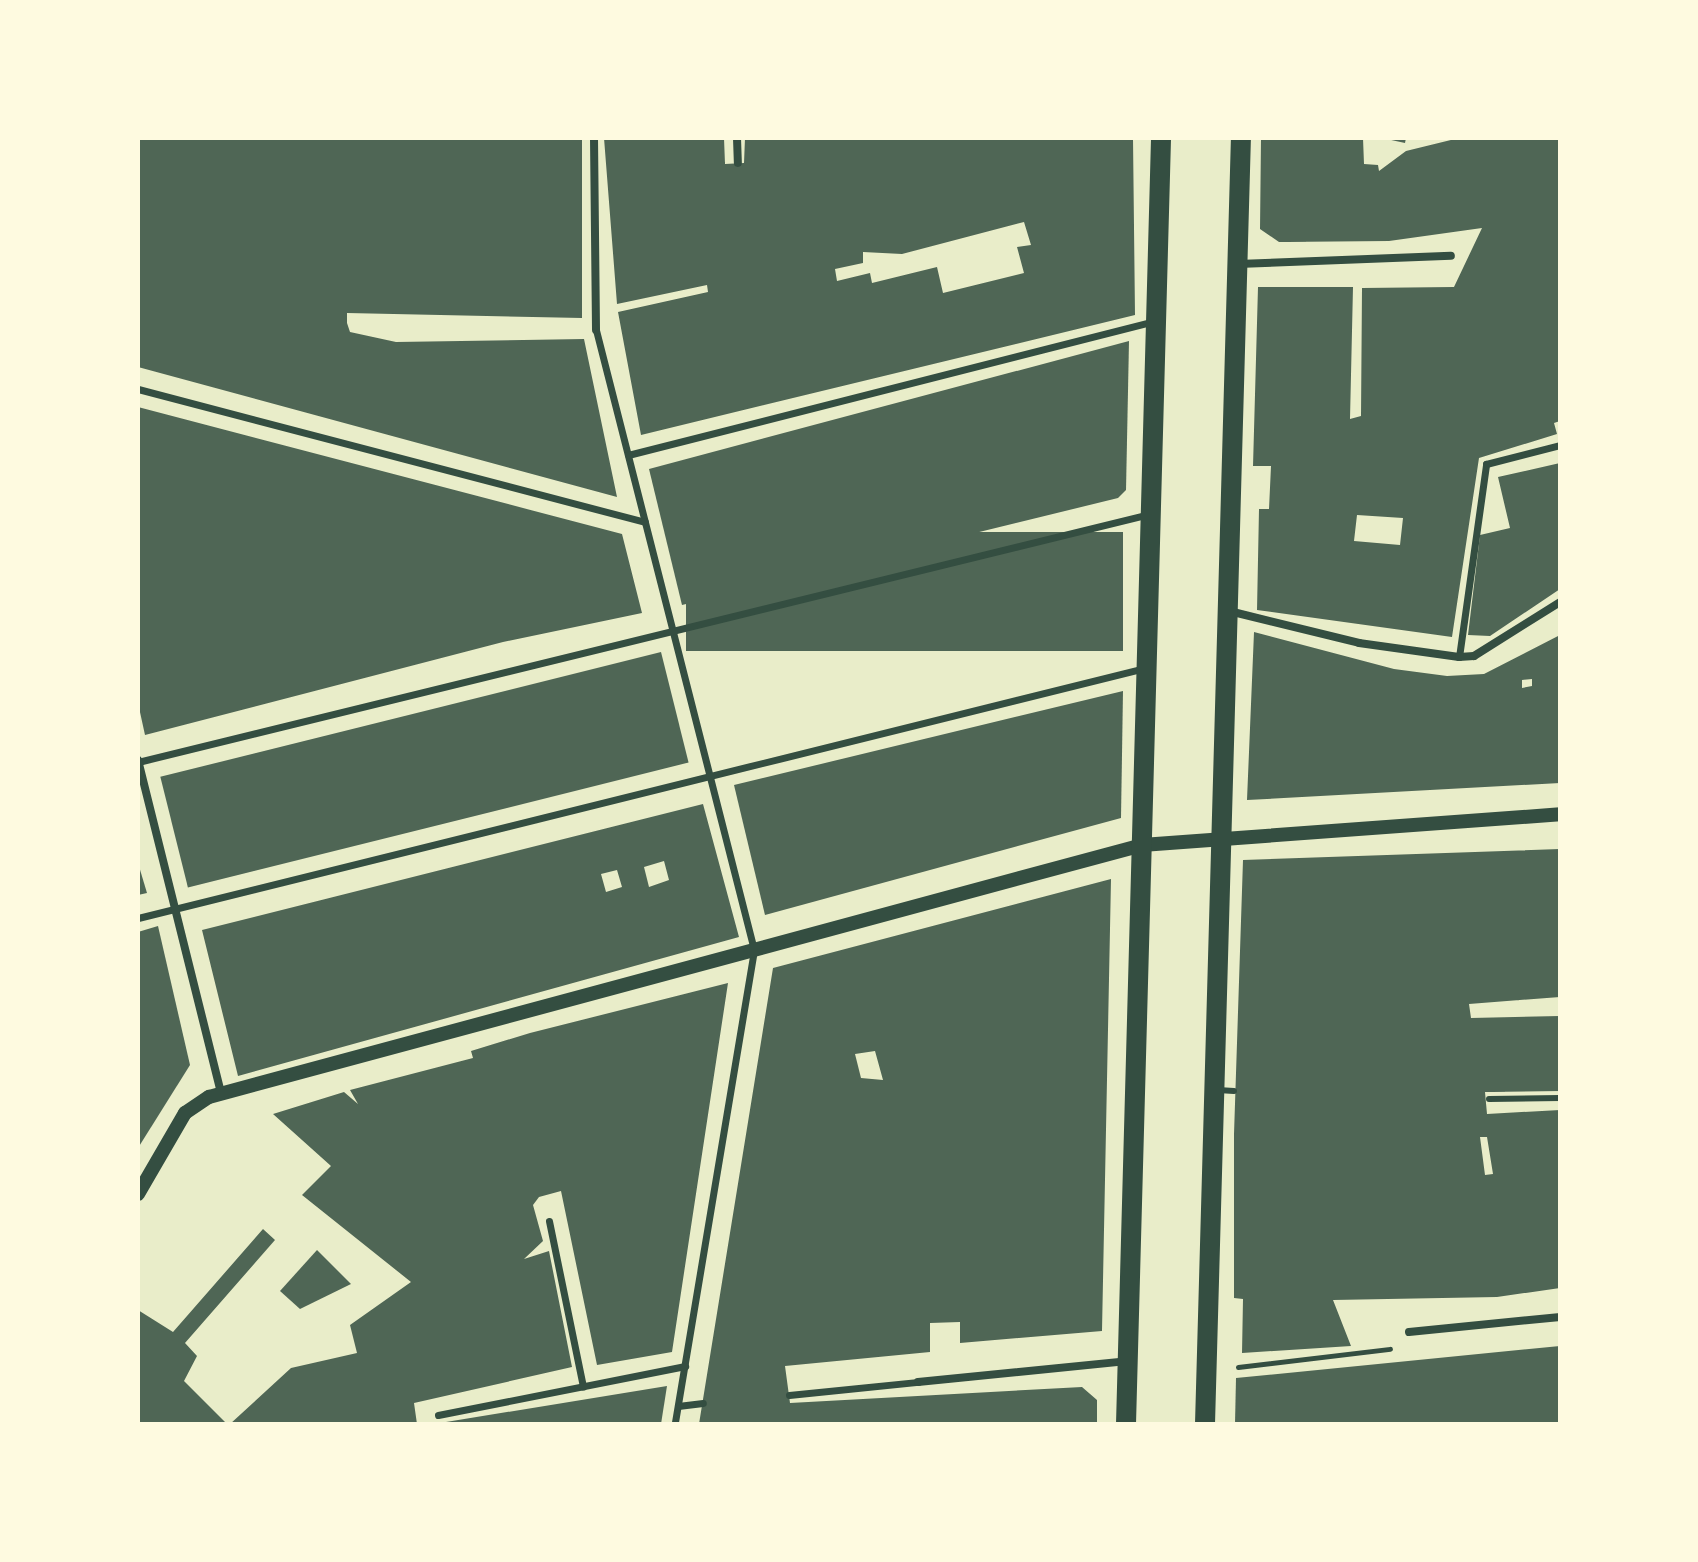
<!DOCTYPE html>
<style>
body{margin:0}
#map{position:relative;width:1698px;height:1562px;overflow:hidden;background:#e9edc9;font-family:"Crimson Pro",serif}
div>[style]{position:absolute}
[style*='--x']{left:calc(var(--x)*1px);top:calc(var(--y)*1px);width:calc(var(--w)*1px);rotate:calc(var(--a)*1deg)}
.building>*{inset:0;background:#4f6655;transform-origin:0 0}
.path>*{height:5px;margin:-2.5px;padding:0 2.5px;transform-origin:2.5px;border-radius:2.5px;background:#344e41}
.service>*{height:6px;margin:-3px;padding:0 3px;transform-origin:3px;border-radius:3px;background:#344e41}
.pedestrian>*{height:7px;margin:-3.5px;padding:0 3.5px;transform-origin:3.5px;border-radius:3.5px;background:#344e41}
.minor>*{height:8px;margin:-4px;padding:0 4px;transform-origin:4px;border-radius:4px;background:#344e41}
.tertiary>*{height:14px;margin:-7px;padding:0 7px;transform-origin:7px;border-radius:7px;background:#344e41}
.primary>*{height:20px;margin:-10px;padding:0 10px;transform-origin:10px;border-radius:10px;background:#344e41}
span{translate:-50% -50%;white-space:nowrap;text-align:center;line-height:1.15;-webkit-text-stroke:8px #fefae0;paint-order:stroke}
.frame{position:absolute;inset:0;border:140px solid #fefae0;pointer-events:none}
</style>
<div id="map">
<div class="building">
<i style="clip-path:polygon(138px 138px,582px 138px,582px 318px,347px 313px,347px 323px,350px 332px,396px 342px,584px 339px,617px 497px,138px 367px)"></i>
<i style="clip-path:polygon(evenodd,604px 138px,724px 138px,725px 164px,744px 163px,745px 138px,1133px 138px,1135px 315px,641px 435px,618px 312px,708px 292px,707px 285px,617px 304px,604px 138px,1024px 222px,1031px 245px,1017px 247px,1024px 273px,943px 293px,937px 267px,872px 283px,870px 273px,837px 281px,835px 269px,863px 263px,863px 252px,902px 254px,1024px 222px)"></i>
<i style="clip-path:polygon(evenodd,1261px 138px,1363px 138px,1364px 164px,1378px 165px,1379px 171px,1406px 151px,1459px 138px,1560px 138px,1560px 421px,1554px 423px,1557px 434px,1479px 458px,1452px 637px,1257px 610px,1259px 509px,1269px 509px,1271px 466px,1253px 466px,1258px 287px,1353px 287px,1350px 419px,1361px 416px,1362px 288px,1454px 287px,1482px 228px,1389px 241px,1279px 242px,1260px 229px,1261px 138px,1357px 515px,1403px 518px,1400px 545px,1354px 541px,1357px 515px)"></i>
<i style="clip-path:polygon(1382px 138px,1406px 138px,1405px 143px)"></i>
<i style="clip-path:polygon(1129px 341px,1126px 490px,1118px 498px,682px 605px,649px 469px)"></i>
<i style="clip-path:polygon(138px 407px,622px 534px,642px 613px,503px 642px,145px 735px,138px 703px)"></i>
<i style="clip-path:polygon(1560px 463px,1560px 589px,1490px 636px,1468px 635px,1480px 535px,1510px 528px,1498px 477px)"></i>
<i style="left:1123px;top:532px;width:119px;height:437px;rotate:90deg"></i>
<i style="clip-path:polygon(evenodd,1254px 632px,1394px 669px,1447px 676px,1484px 674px,1560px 635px,1560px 783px,1247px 800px,1254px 632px,1532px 679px,1532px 686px,1522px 688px,1522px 680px,1532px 679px)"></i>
<i style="left:661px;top:652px;width:114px;height:516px;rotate:76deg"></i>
<i style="clip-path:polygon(1123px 691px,1121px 818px,765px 915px,734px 785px)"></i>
<i style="clip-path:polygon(evenodd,703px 804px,739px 937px,238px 1076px,202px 930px,703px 804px,664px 861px,669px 880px,649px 887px,644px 867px,664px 861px,703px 804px,617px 870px,622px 887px,606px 892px,601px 874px,617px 870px)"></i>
<i style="clip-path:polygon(evenodd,1560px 849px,1560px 997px,1469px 1004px,1471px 1018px,1560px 1016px,1560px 1091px,1485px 1092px,1487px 1114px,1560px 1110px,1560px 1288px,1497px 1297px,1333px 1300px,1351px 1346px,1242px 1353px,1243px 1299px,1234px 1298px,1234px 1134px,1243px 860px,1560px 849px,1480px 1137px,1487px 1137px,1493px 1174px,1485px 1175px,1480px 1137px)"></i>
<i style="clip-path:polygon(138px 863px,147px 893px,138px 895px)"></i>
<i style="clip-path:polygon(evenodd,1111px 879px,1102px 1331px,960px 1343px,960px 1322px,930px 1323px,930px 1352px,785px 1366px,790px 1403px,1082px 1387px,1097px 1400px,1097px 1424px,699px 1424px,773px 968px,1111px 879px,875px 1051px,883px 1080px,861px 1078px,855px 1054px,875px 1051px)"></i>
<i style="clip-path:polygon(158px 926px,190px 1065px,138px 1148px,138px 932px)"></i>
<i style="clip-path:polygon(728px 983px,672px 1352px,597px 1365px,561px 1191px,539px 1197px,533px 1205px,543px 1241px,524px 1259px,549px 1251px,572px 1367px,414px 1403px,417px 1424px,230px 1424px,291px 1368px,357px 1353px,350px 1325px,411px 1282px,302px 1195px,331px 1166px,273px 1114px,344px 1092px,358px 1104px,350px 1090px,473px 1058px,471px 1051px,530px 1033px)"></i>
<i style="clip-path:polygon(263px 1229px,275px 1240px,185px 1343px,197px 1356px,184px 1381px,227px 1424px,138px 1424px,138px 1310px,173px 1332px)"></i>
<i style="clip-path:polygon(317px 1250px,351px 1284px,300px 1309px,280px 1291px)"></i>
<i style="clip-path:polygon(1560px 1346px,1560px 1424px,1235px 1424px,1236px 1378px)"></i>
<i style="clip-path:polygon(667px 1386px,661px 1424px,446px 1424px,446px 1422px)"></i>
</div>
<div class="path">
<i style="--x:1238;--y:1367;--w:153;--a:-6.8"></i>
</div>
<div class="service">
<i style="--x:1218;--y:1090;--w:16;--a:4"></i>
<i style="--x:1489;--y:1099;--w:71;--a:-0.8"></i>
</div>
<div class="pedestrian">
<i style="--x:596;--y:330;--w:640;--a:75.7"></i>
<i style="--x:754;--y:950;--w:481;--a:99.5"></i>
<i style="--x:138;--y:389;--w:524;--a:14.7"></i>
<i style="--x:628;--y:455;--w:544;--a:-14.27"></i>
<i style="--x:1459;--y:657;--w:195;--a:-82"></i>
<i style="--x:1486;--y:464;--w:76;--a:-14.4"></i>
<i style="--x:138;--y:762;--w:1041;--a:-13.78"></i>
<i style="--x:138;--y:918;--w:1038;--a:-13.94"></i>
<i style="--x:549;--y:1221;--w:169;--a:78.4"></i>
<i style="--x:789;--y:1395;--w:130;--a:-5.8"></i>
<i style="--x:678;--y:1406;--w:25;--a:-7"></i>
<i style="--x:438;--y:1415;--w:252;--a:-11.2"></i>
</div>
<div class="minor">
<i style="--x:594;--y:138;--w:192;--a:89.4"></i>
<i style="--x:737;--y:138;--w:25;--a:88"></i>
<i style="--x:1238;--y:264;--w:213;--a:-2.2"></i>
<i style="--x:1229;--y:611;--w:134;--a:13.8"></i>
<i style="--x:1359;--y:643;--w:101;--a:8"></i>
<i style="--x:1459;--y:657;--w:15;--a:-4"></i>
<i style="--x:1474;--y:656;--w:102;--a:-32.1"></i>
<i style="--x:138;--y:760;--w:343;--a:76"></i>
<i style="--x:1409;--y:1332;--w:152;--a:-5.7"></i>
<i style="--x:918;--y:1382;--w:210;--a:-5.7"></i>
</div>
<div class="tertiary">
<i style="--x:138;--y:1194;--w:94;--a:-59.9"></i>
<i style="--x:185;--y:1113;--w:29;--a:-34"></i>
<i style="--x:209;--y:1097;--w:966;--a:-15.11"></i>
<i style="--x:1142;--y:845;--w:419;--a:-4.2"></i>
</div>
<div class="primary">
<i style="--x:1126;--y:1424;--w:1286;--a:-88.44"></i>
<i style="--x:1205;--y:1424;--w:1287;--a:-88.4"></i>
</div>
<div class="frame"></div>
</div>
